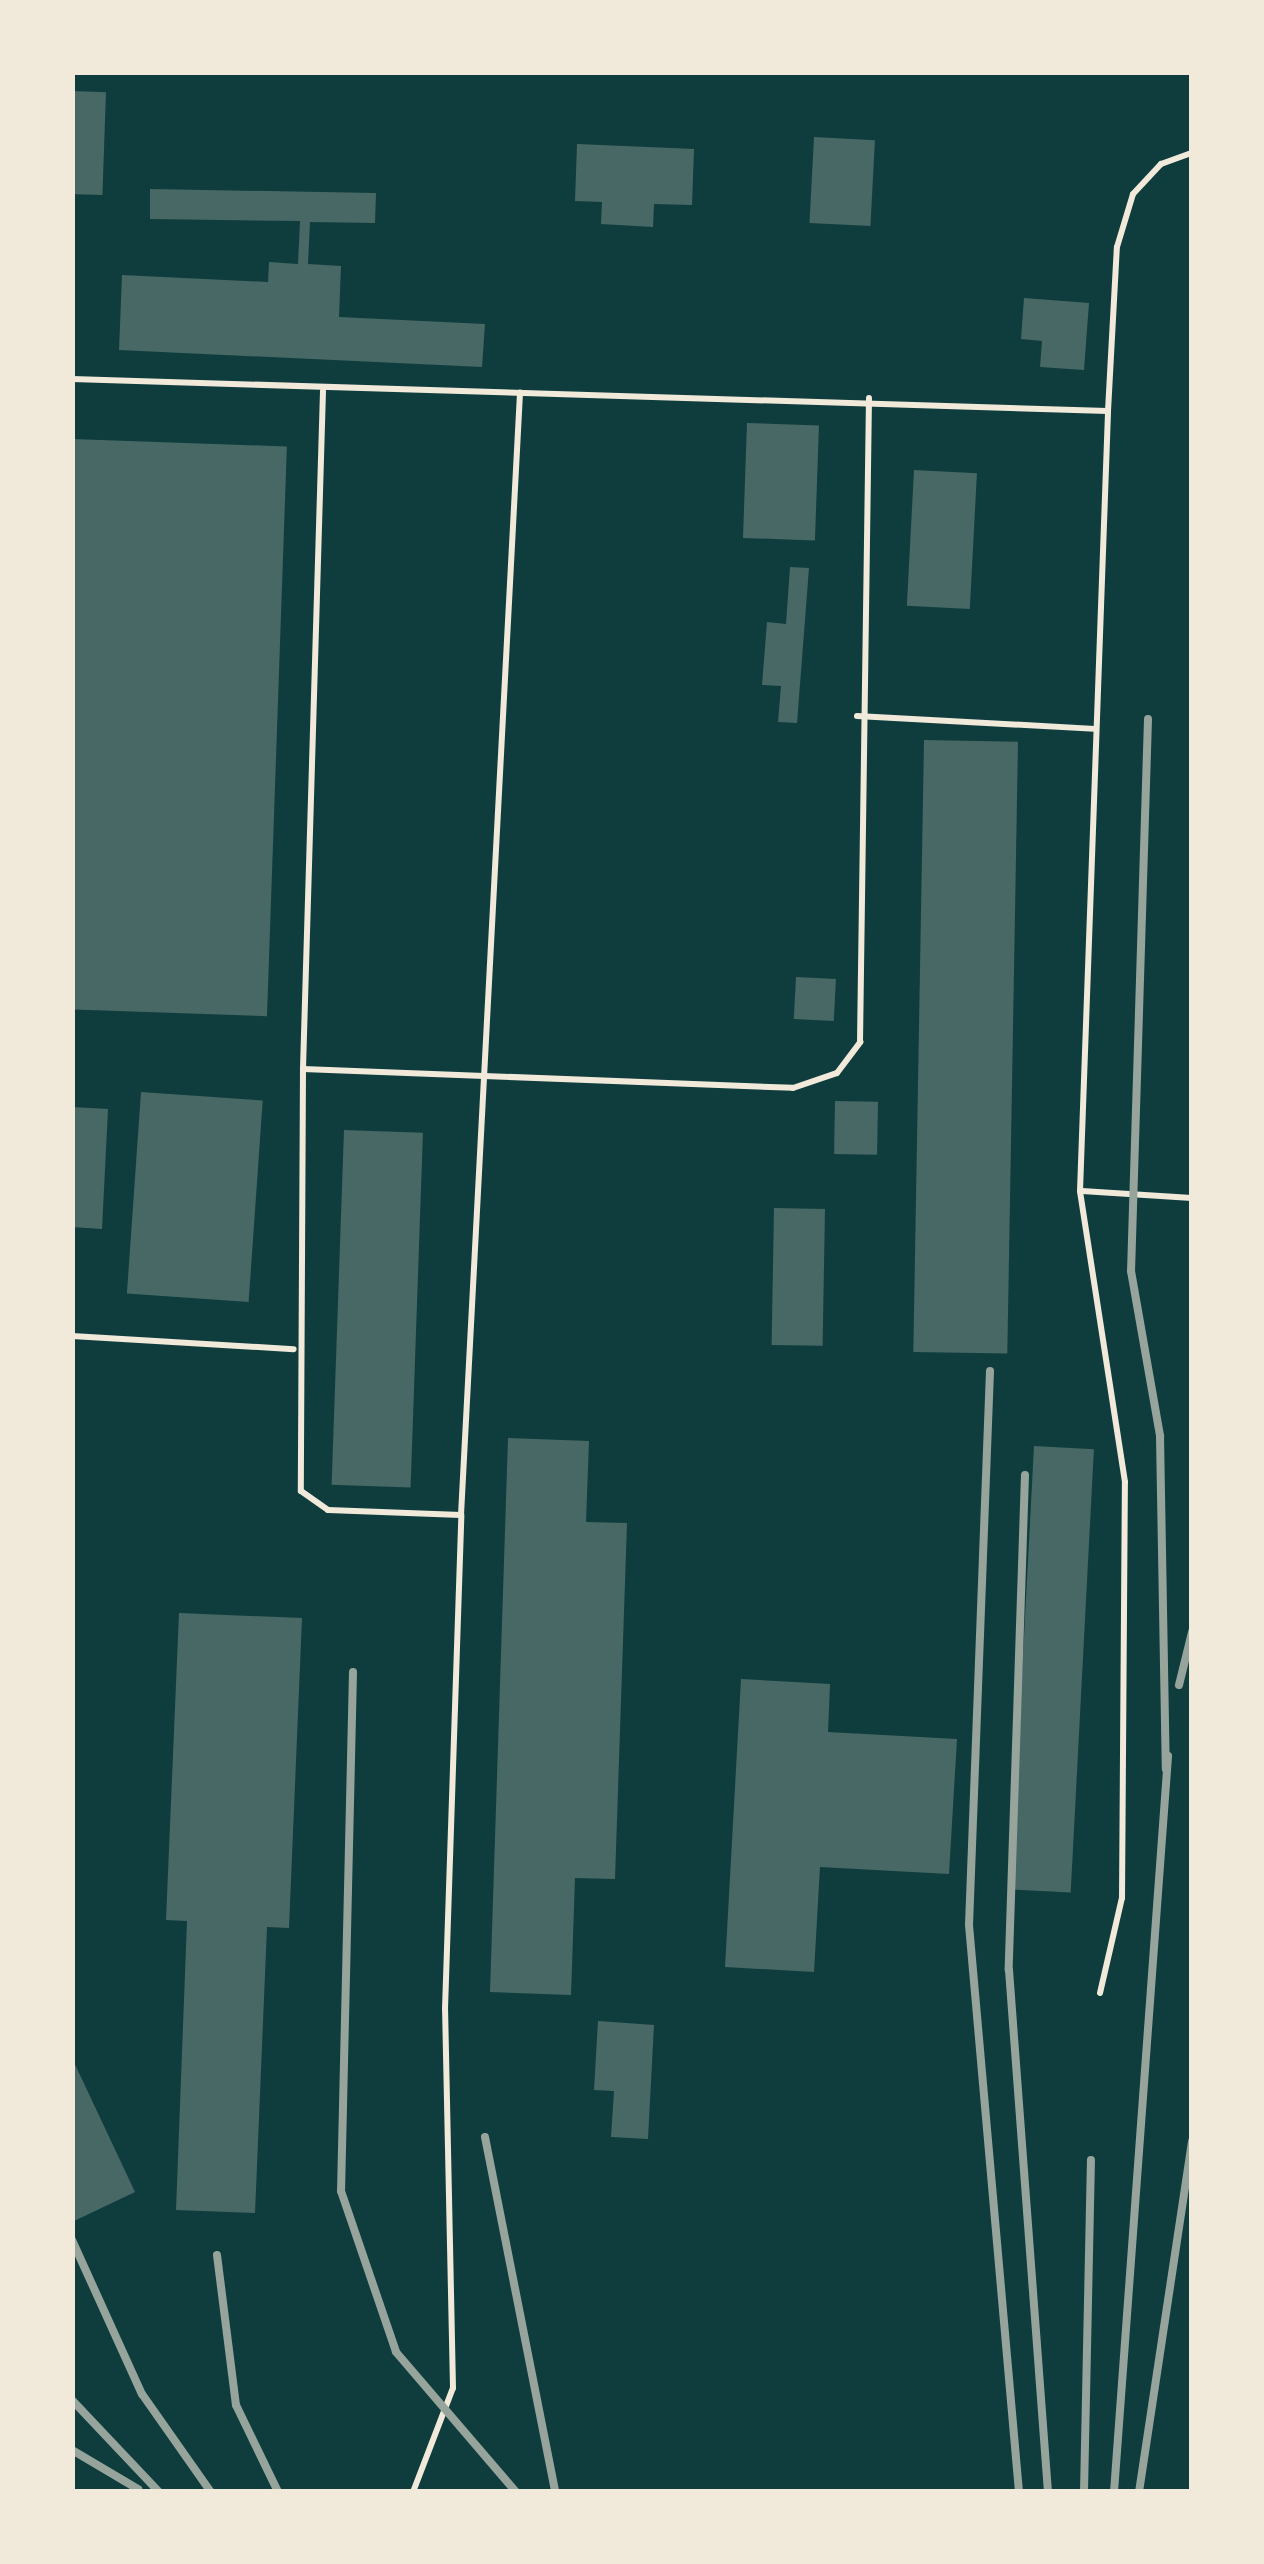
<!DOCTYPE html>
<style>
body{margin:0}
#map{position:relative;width:1264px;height:2564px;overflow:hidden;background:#0f3d3e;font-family:"Fira Sans Condensed",sans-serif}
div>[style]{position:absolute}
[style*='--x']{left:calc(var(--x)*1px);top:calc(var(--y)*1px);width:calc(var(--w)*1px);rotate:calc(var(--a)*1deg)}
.building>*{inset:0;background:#486865;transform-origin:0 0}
.service>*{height:6px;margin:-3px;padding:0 3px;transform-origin:3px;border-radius:3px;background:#f1e9da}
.rail>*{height:8px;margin:-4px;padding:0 4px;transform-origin:4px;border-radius:4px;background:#97a49c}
span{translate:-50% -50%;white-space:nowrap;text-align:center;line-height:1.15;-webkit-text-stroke:9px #f1e9da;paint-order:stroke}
.frame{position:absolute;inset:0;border:75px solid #f1e9da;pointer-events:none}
</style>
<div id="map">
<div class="building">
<i style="left:72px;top:91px;width:34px;height:103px;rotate:2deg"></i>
<i style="left:814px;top:137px;width:61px;height:86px;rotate:3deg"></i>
<i style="clip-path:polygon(577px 144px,694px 149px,692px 205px,654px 204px,653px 227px,601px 224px,602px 202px,575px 201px)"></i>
<i style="clip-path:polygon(150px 189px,376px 193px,375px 223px,310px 222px,308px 264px,341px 266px,339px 317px,485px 324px,482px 367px,119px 350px,122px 275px,268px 282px,269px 262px,298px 264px,300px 221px,150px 219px)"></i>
<i style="clip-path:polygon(1024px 298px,1089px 303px,1084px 370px,1040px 367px,1042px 341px,1021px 339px)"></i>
<i style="left:747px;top:423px;width:72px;height:115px;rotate:2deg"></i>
<i style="left:72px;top:439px;width:215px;height:570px;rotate:2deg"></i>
<i style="left:914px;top:470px;width:63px;height:136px;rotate:3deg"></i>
<i style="clip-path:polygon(790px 567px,809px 568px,797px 723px,778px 722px,781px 686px,762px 685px,767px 622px,786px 624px)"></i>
<i style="left:924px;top:740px;width:94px;height:612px;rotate:1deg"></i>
<i style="left:796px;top:977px;width:40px;height:42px;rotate:3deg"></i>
<i style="left:141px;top:1092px;width:122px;height:202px;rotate:4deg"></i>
<i style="left:835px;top:1101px;width:43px;height:53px;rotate:1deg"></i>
<i style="clip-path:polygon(72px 1107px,108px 1109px,102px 1229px,72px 1227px)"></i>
<i style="left:344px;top:1130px;width:79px;height:355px;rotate:2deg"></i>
<i style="left:774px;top:1208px;width:51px;height:137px;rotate:1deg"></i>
<i style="clip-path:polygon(508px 1438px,589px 1441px,586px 1522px,627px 1523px,615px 1879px,575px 1878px,571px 1995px,490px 1992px)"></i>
<i style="left:1034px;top:1446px;width:60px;height:444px;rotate:3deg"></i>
<i style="clip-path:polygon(179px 1613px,302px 1618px,289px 1928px,267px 1927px,255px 2213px,176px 2210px,187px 1921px,166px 1920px)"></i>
<i style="clip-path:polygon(741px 1679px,830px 1684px,828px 1732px,957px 1739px,949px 1874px,820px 1867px,814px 1972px,725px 1967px)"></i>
<i style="clip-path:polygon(598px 2021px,654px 2025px,648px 2139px,611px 2137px,614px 2091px,594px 2090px)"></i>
<i style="clip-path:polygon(72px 2058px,135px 2192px,72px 2222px)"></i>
</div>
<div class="service">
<i style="--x:72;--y:379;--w:1036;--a:1.77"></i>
<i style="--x:323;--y:391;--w:678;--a:91.69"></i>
<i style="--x:303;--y:1069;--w:490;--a:2.2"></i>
<i style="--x:793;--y:1088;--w:46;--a:-18.8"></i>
<i style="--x:837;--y:1073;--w:39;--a:-53"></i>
<i style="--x:860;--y:1042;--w:644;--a:-89.2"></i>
<i style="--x:857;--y:716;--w:238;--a:3.1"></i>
<i style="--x:303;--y:1069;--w:422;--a:90.3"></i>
<i style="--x:301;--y:1491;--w:33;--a:35"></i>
<i style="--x:328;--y:1510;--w:133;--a:2.2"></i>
<i style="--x:1082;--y:1191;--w:110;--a:3.6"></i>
<i style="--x:72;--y:1336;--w:222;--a:3.4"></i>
<i style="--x:1100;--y:1993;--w:98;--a:-77"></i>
<i style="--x:1122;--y:1898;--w:416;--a:-89.6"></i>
<i style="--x:1125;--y:1482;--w:294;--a:-98.8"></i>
<i style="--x:1080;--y:1191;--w:781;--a:-87.94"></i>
<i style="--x:1108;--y:411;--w:164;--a:-86.9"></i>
<i style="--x:1117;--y:247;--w:55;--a:-73.2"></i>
<i style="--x:1133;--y:194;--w:41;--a:-47"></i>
<i style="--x:1161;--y:164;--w:33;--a:-20"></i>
<i style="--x:413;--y:2492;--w:111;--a:-69"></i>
<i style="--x:453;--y:2388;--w:379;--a:-91.2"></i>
<i style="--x:445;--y:2009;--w:494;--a:-88.1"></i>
<i style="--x:461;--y:1515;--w:1124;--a:-86.99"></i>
</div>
<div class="rail">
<i style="--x:1148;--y:719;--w:552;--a:91.76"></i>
<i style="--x:1131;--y:1271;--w:168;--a:80"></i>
<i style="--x:1160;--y:1436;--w:333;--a:89"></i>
<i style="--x:990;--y:1371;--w:554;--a:92.17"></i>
<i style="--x:969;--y:1925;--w:569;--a:84.96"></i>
<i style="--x:1025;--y:1475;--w:495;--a:91.9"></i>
<i style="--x:1009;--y:1970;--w:523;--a:85.73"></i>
<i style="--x:353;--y:1672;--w:519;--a:91.32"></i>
<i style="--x:341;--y:2191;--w:170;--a:71.1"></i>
<i style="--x:396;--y:2352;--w:184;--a:49.4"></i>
<i style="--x:1179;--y:1685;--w:55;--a:-76.2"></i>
<i style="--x:485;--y:2137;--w:362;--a:78.8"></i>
<i style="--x:72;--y:2240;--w:169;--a:65.6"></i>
<i style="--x:142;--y:2394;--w:120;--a:54.9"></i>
<i style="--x:217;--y:2255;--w:151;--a:82.8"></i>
<i style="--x:236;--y:2405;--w:97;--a:64.2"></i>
<i style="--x:72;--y:2400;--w:127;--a:46.6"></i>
<i style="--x:72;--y:2450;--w:77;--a:30.6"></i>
<i style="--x:1084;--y:2492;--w:332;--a:-88.8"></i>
<i style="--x:1114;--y:2492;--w:738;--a:-85.8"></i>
<i style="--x:1139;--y:2492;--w:355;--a:-81.4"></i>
</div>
<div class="frame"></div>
</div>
